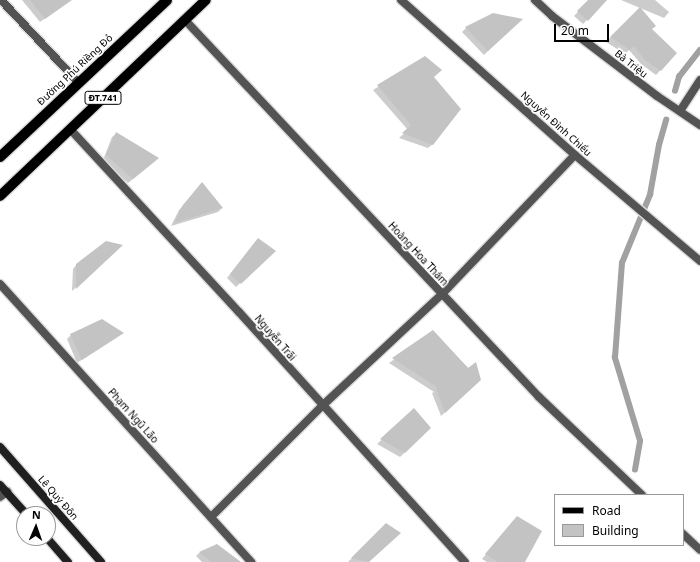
<!DOCTYPE html>
<meta charset="utf-8">
<style>
body{margin:0}
#map{position:relative;width:700px;height:562px;overflow:hidden;background:#fff;font-family:"Noto Sans",sans-serif}
div>[style]{position:absolute}
[style*='--x']{left:calc(var(--x)*1px);top:calc(var(--y)*1px);width:calc(var(--w)*1px);rotate:calc(var(--a)*1deg)}
.shadow>*{inset:0;background:#0003}
.stream>*{height:5.5px;margin:-2.75px;padding:0 2.75px;transform-origin:2.75px;border-radius:2.75px;background:#a1a1a1}
.building>*{inset:0;background:#c3c3c3}
.roads{filter:drop-shadow(1px 0 #dbdbdb) drop-shadow(-1px 0 #dbdbdb) drop-shadow(0 1px #dbdbdb) drop-shadow(0 -1px #dbdbdb)}
.service>*{height:8px;margin:-4px;padding:0 4px;transform-origin:4px;border-radius:4px;background:#535353}
.minor>*{height:8px;margin:-4px;padding:0 4px;transform-origin:4px;border-radius:4px;background:#535353}
.secondary>*{height:8px;margin:-4px;padding:0 4px;transform-origin:4px;border-radius:4px;background:#202020}
.primary>*{height:10px;margin:-5px;padding:0 5px;transform-origin:5px;border-radius:5px;background:#000}
span{translate:-50% -50%;white-space:nowrap;text-align:center;line-height:1.15;-webkit-text-stroke:3.5px #fff;paint-order:stroke}
.shield-label span{padding:1px 3px;background:#fff;border:1px solid;border-radius:3px;-webkit-text-stroke-width:0}
.shield-label{font-size:9px;color:#000;font-weight:700}
.street-label{font-size:10px;color:#000}
.legend{position:absolute;left:554px;top:494px;width:130px;height:52px;box-sizing:border-box;background:#fff;border:1px solid #999;margin:0;padding:5px 7px;list-style:none;font-size:12px;color:#000}
.legend li{display:flex;align-items:center;gap:8px;height:20px}
.legend b{width:20px;border:1px solid #999}
.north{position:absolute;left:16px;top:506px;width:40px;height:40px;box-sizing:border-box;background:#fff;border:1px solid #999;border-radius:50%;rotate:2deg;font-size:11px;font-weight:700;line-height:16px;text-align:center;color:#000}
.north::after{content:'';display:block;margin:auto;width:14px;height:18px;background:#000;clip-path:polygon(50% 0,100% 100%,50% 72%,0 100%)}
.scale{position:absolute;left:554px;top:24px;width:55px;height:18px;box-sizing:border-box;border:2px solid #000;border-top:0;padding-left:5px;font-size:12px;line-height:14px;white-space:nowrap;color:#000;-webkit-text-stroke:3px #fff;paint-order:stroke}
</style>
<div id="map">
<div class="shadow">
<i style="clip-path:polygon(22px 0,71px 0,40px 22px)"></i>
<i style="clip-path:polygon(589px 0,606px 0,583px 24px,574px 16px)"></i>
<i style="clip-path:polygon(621px 0,655px 0,669px 12px,664px 18px)"></i>
<i style="clip-path:polygon(640px 8px,651px 29px,676px 53px,656px 75px,641px 64px,629px 50px,625px 54px,606px 42px)"></i>
<i style="clip-path:polygon(493px 14px,521px 19px,484px 55px,462px 32px,466px 28px)"></i>
<i style="clip-path:polygon(425px 58px,433px 77px,433px 144px,428px 148px,399px 138px,408px 130px,373px 90px)"></i>
<i style="clip-path:polygon(117px 133px,154px 162px,128px 183px,103px 160px,112px 137px)"></i>
<i style="clip-path:polygon(198px 188px,222px 208px,218px 212px,171px 226px,179px 210px)"></i>
<i style="clip-path:polygon(254px 244px,274px 251px,236px 287px,227px 278px)"></i>
<i style="clip-path:polygon(118px 249px,72px 291px,73px 269px,77px 264px)"></i>
<i style="clip-path:polygon(433px 332px,480px 380px,441px 416px,432px 393px,434px 392px,389px 363px)"></i>
<i style="clip-path:polygon(122px 333px,77px 363px,67px 339px,71px 335px)"></i>
<i style="clip-path:polygon(414px 410px,430px 428px,400px 457px,377px 444px)"></i>
<i style="clip-path:polygon(513px 521px,524px 562px,487px 562px,482px 559px)"></i>
<i style="clip-path:polygon(386px 524px,395px 537px,368px 562px,348px 562px)"></i>
<i style="clip-path:polygon(217px 546px,226px 562px,202px 562px,196px 556px,199px 553px)"></i>
</div>
<div class="stream">
<i style="--x:675;--y:91;--w:15;--a:-74"></i>
<i style="--x:679;--y:77;--w:34;--a:-52"></i>
<i style="--x:635;--y:470;--w:29;--a:-80"></i>
<i style="--x:640;--y:441;--w:87;--a:-106.8"></i>
<i style="--x:615;--y:358;--w:95;--a:-85.8"></i>
<i style="--x:622;--y:263;--w:74;--a:-67.6"></i>
<i style="--x:650;--y:195;--w:51;--a:-79.8"></i>
<i style="--x:659;--y:145;--w:26;--a:-74"></i>
</div>
<div class="building">
<i style="clip-path:polygon(30px 0,72px 0,45px 19px)"></i>
<i style="clip-path:polygon(588px 0,607px 0,588px 21px,577px 11px)"></i>
<i style="clip-path:polygon(640px 7px,656px 26px,652px 29px,677px 53px,661px 71px,645px 60px,634px 46px,630px 50px,610px 37px)"></i>
<i style="clip-path:polygon(493px 13px,523px 19px,488px 51px,465px 27px)"></i>
<i style="clip-path:polygon(425px 56px,442px 70px,434px 77px,461px 109px,433px 145px,402px 133px,411px 125px,377px 85px)"></i>
<i style="clip-path:polygon(116px 132px,159px 158px,133px 179px,106px 155px)"></i>
<i style="clip-path:polygon(202px 182px,223px 208px,174px 223px,183px 205px)"></i>
<i style="clip-path:polygon(258px 238px,276px 251px,241px 284px,230px 274px)"></i>
<i style="clip-path:polygon(106px 241px,123px 245px,76px 289px,76px 264px)"></i>
<i style="clip-path:polygon(102px 319px,124px 333px,82px 360px,70px 334px)"></i>
<i style="clip-path:polygon(433px 330px,468px 368px,476px 362px,481px 380px,445px 413px,436px 388px,437px 387px,392px 358px)"></i>
<i style="clip-path:polygon(414px 408px,431px 428px,405px 453px,380px 439px)"></i>
<i style="clip-path:polygon(517px 516px,542px 531px,525px 562px,498px 562px,485px 554px)"></i>
<i style="clip-path:polygon(386px 523px,401px 533px,369px 562px,351px 558px)"></i>
<i style="clip-path:polygon(217px 544px,241px 562px,211px 562px,199px 552px)"></i>
</div>
<div class="roads">
<div class="service">
<i style="--x:0;--y:497;--w:9;--a:-36"></i>
</div>
<div class="minor">
<i style="--x:1;--y:0;--w:114;--a:46.8"></i>
<i style="--x:401;--y:0;--w:233;--a:41.7"></i>
<i style="--x:575;--y:155;--w:164;--a:40.3"></i>
<i style="--x:535;--y:0;--w:23;--a:43"></i>
<i style="--x:552;--y:16;--w:132;--a:37.3"></i>
<i style="--x:657;--y:96;--w:52;--a:34"></i>
<i style="--x:185;--y:20;--w:517;--a:46.8"></i>
<i style="--x:539;--y:397;--w:142;--a:43.6"></i>
<i style="--x:680;--y:111;--w:37;--a:-57"></i>
<i style="--x:70;--y:129;--w:249;--a:47.3"></i>
<i style="--x:239;--y:312;--w:337;--a:47.9"></i>
<i style="--x:0;--y:284;--w:375;--a:47.9"></i>
<i style="--x:211;--y:517;--w:157;--a:-45"></i>
<i style="--x:322;--y:406;--w:164;--a:-43"></i>
<i style="--x:442;--y:294;--w:192;--a:-46.3"></i>
<i style="--x:683;--y:534;--w:23;--a:43"></i>
</div>
<div class="secondary">
<i style="--x:0;--y:447;--w:153;--a:48.7"></i>
<i style="--x:0;--y:485;--w:39;--a:48"></i>
<i style="--x:47;--y:538;--w:32;--a:49"></i>
</div>
<div class="primary">
<i style="--x:0;--y:157;--w:229;--a:-43.2"></i>
<i style="--x:0;--y:196;--w:284;--a:-43.6"></i>
</div>
</div>
<div class="shield-label">
<span style="left:103px;top:98px">ĐT.741</span>
</div>
<div class="street-label">
<span style="left:631px;top:64px;rotate:38deg">Bà Triệu</span>
<span style="left:75px;top:70px;rotate:-43deg">Đường Phú Riềng Đỏ</span>
<span style="left:556px;top:124px;rotate:42deg">Nguyễn Đình Chiểu</span>
<span style="left:418px;top:254px;rotate:47deg">Hoàng Hoa Thám</span>
<span style="left:275px;top:338px;rotate:49deg">Nguyễn Trãi</span>
<span style="left:133px;top:416px;rotate:48deg">Phạm Ngũ Lão</span>
<span style="left:58px;top:498px;rotate:49deg">Lê Quý Đôn</span>
</div>
<ul class="legend">
<li><b style="height:5px;background:#000"></b>Road</li>
<li><b style="height:11px;background:#c3c3c3"></b>Building</li>
</ul>
<div class="north">N</div>
<div class="scale">20 m</div>
</div>
